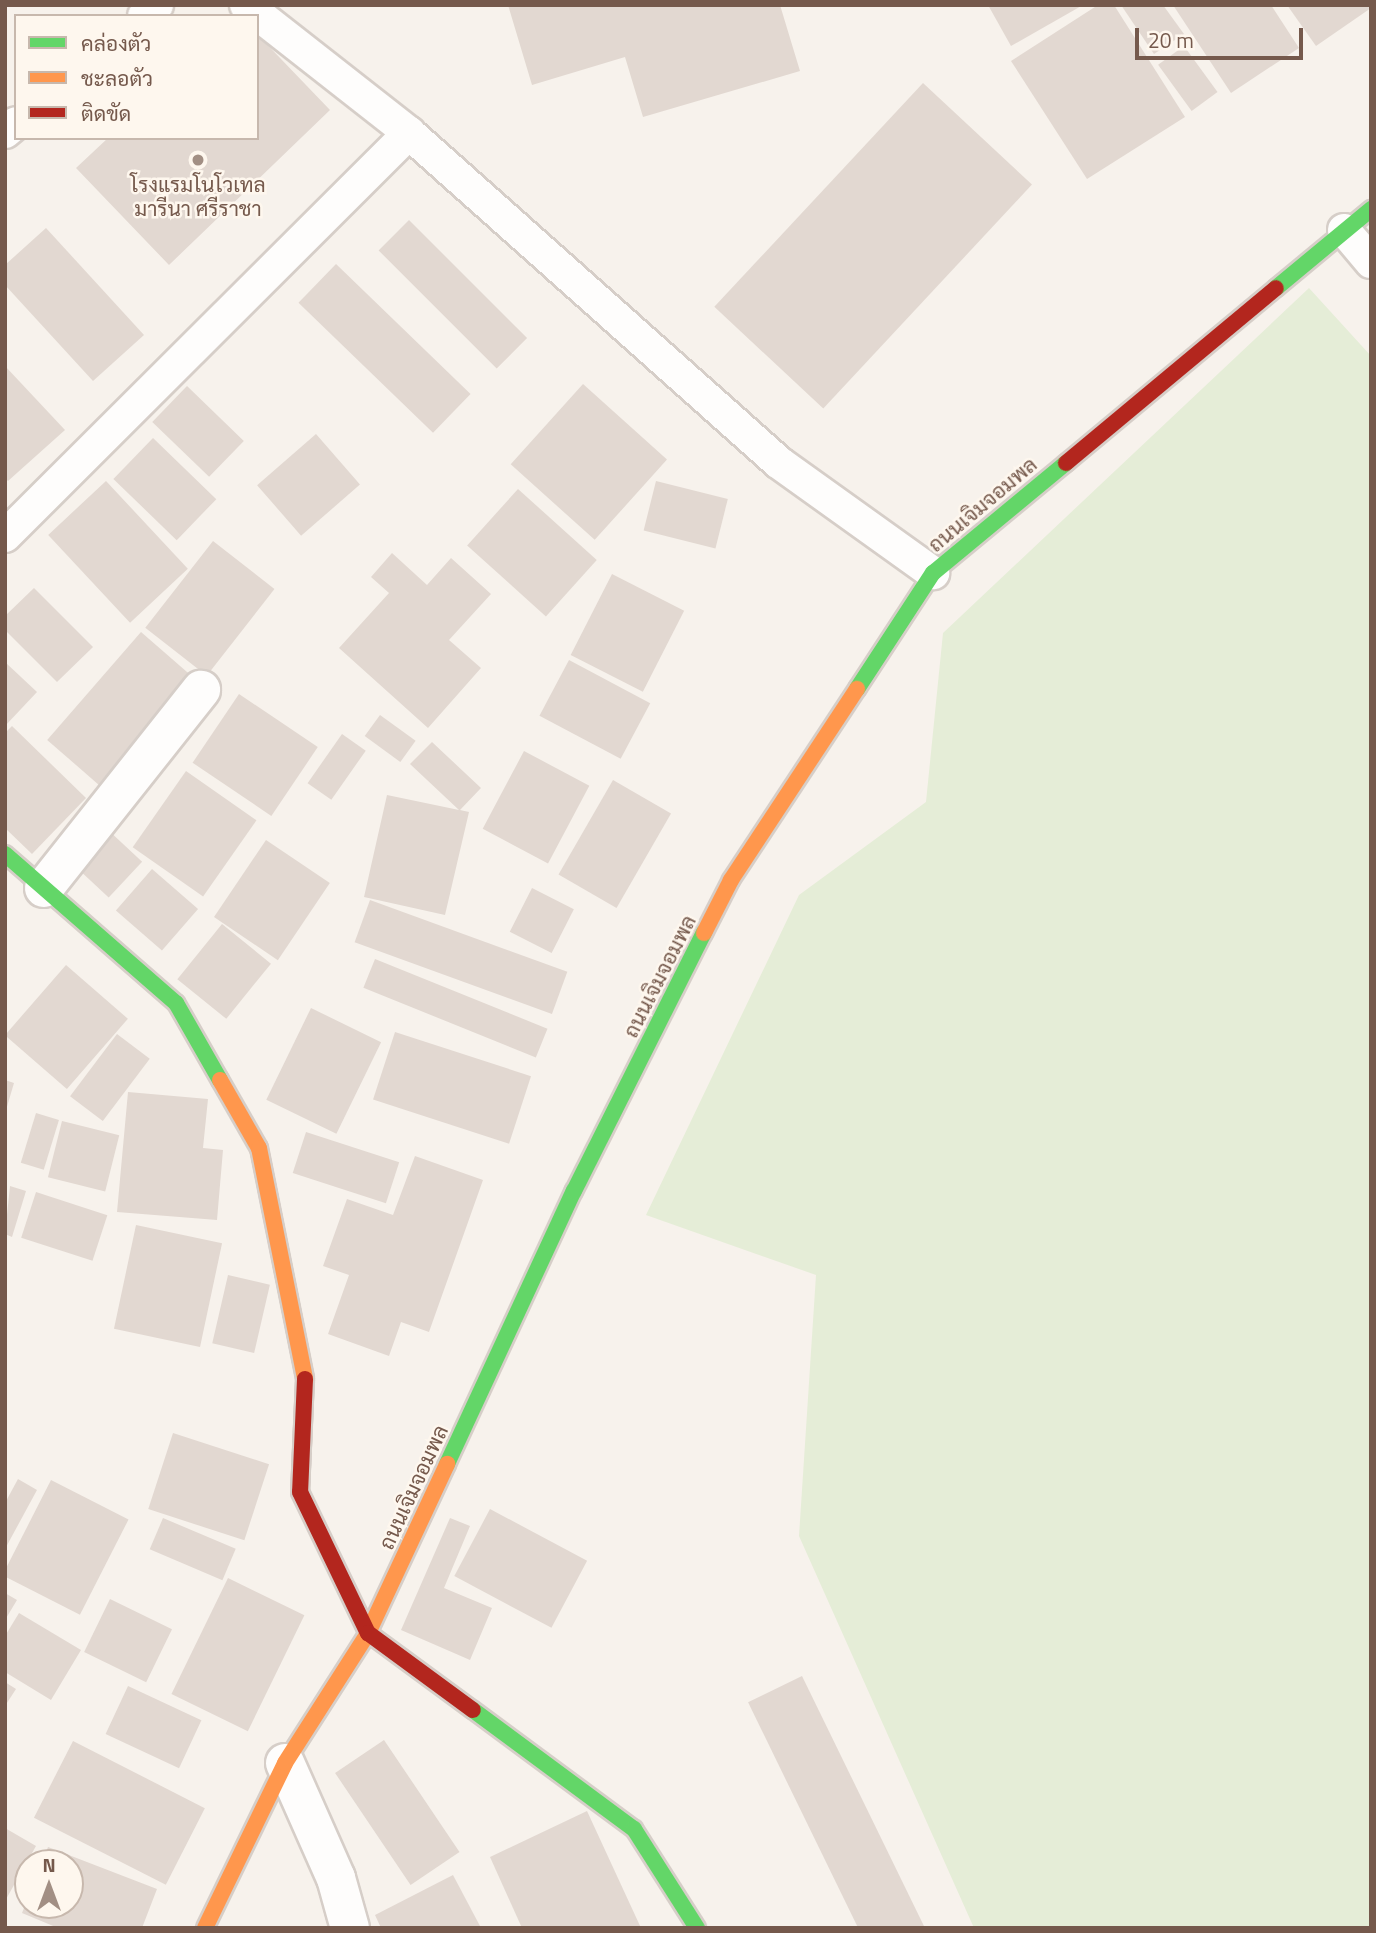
<!DOCTYPE html>
<meta charset="utf-8">
<style>
body{margin:0}
#map{position:relative;width:1376px;height:1933px;overflow:hidden;background:#f7f2ec;font-family:"Titillium Web",Sarabun,sans-serif}
div>[style]{position:absolute}
[style*='--x']{left:calc(var(--x)*1px);top:calc(var(--y)*1px);width:calc(var(--w)*1px);rotate:calc(var(--a)*1deg)}
.green>*{inset:0;background:#e5edd7}
.building>*{inset:0;background:#e2d8d1;transform-origin:0 0}
.roads{filter:drop-shadow(2px 0 #d6cec8) drop-shadow(-2px 0 #d6cec8) drop-shadow(0 2px #d6cec8) drop-shadow(0 -2px #d6cec8)}
.lane>*{height:32px;margin:-16px;padding:0 16px;transform-origin:16px;border-radius:16px;background:#fefdfc}
.street>*{height:38px;margin:-19px;padding:0 19px;transform-origin:19px;border-radius:19px;background:#fefdfc}
.fast>*{height:16px;margin:-8px;padding:0 8px;transform-origin:8px;border-radius:8px;background:#63d668}
.slow>*{height:16px;margin:-8px;padding:0 8px;transform-origin:8px;border-radius:8px;background:#ff974d}
.jam>*{height:16px;margin:-8px;padding:0 8px;transform-origin:8px;border-radius:8px;background:#b3261e}
.dots>*{width:19px;height:19px;translate:-50% -50%;box-sizing:border-box;border:4px solid #fef7ee;border-radius:50%}
span{translate:-50% -50%;white-space:nowrap;text-align:center;line-height:1.15;-webkit-text-stroke:5px #fef7ee;paint-order:stroke}
.poi-label{font-size:21px;color:#75594c}
.street-label{font-size:21px;color:#75594c}
.frame{position:absolute;inset:0;border:7px solid #75594c;pointer-events:none}
.legend{position:absolute;left:14px;top:14px;width:245px;height:126px;box-sizing:border-box;background:#fef7ee;border:2px solid #c7b8ad;margin:0;padding:9px 12px;list-style:none;font-size:21px;color:#75594c}
.legend li{display:flex;align-items:center;gap:14px;height:35px}
.legend b{width:35px;border:2px solid #c7b8ad}
.north{position:absolute;left:14px;top:1849px;width:70px;height:70px;box-sizing:border-box;background:#fef7ee;border:2px solid #c7b8ad;border-radius:50%;rotate:0deg;font-size:19px;font-weight:700;line-height:28px;text-align:center;color:#75594c}
.north::after{content:'';display:block;margin:auto;width:24px;height:32px;background:#a28f84;clip-path:polygon(50% 0,100% 100%,50% 72%,0 100%)}
.scale{position:absolute;left:1135px;top:28px;width:168px;height:32px;box-sizing:border-box;border:4px solid #75594c;border-top:0;padding-left:9px;font-size:21px;line-height:24px;white-space:nowrap;color:#75594c;-webkit-text-stroke:5px #fef7ee;paint-order:stroke}
</style>
<div id="map">
<div class="green">
<i style="clip-path:polygon(1309px 288px,1371px 356px,1371px 1928px,974px 1928px,799px 1536px,816px 1275px,646px 1215px,799px 895px,926px 802px,943px 633px)"></i>
</div>
<div class="building">
<i style="clip-path:polygon(508px 5px,780px 5px,800px 71px,643px 117px,625px 57px,532px 85px)"></i>
<i style="clip-path:polygon(988px 5px,1083px 5px,1011px 46px)"></i>
<i style="clip-path:polygon(1098px 5px,1114px 5px,1185px 117px,1087px 179px,1011px 61px)"></i>
<i style="clip-path:polygon(1121px 5px,1163px 5px,1184px 34px,1154px 54px)"></i>
<i style="clip-path:polygon(1173px 5px,1271px 5px,1299px 48px,1231px 93px)"></i>
<i style="clip-path:polygon(1287px 5px,1371px 5px,1371px 8px,1316px 46px)"></i>
<i style="clip-path:polygon(257px 34px,330px 110px,169px 265px,76px 168px,108px 138px,257px 138px)"></i>
<i style="left:1184px;top:46px;width:57px;height:32px;rotate:54deg"></i>
<i style="left:923px;top:83px;width:149px;height:306px;rotate:43deg"></i>
<i style="left:409px;top:220px;width:167px;height:43px;rotate:45deg"></i>
<i style="clip-path:polygon(46px 228px,144px 335px,93px 381px,5px 285px,5px 265px)"></i>
<i style="left:336px;top:264px;width:187px;height:54px;rotate:44deg"></i>
<i style="clip-path:polygon(5px 366px,65px 430px,8px 481px,5px 478px)"></i>
<i style="left:583px;top:384px;width:113px;height:108px;rotate:42deg"></i>
<i style="left:187px;top:386px;width:79px;height:50px;rotate:44deg"></i>
<i style="left:316px;top:434px;width:67px;height:78px;rotate:49deg"></i>
<i style="left:153px;top:438px;width:88px;height:57px;rotate:44deg"></i>
<i style="left:106px;top:481px;width:120px;height:79px;rotate:47deg"></i>
<i style="left:656px;top:481px;width:74px;height:51px;rotate:14deg"></i>
<i style="left:518px;top:489px;width:106px;height:76px;rotate:42deg"></i>
<i style="left:213px;top:541px;width:78px;height:110px;rotate:38deg"></i>
<i style="clip-path:polygon(392px 553px,427px 585px,451px 558px,491px 594px,449px 640px,481px 668px,428px 728px,339px 648px,389px 593px,371px 577px)"></i>
<i style="left:612px;top:574px;width:81px;height:91px;rotate:27deg"></i>
<i style="clip-path:polygon(34px 588px,93px 647px,57px 682px,5px 630px,5px 616px)"></i>
<i style="left:141px;top:632px;width:72px;height:143px;rotate:41deg"></i>
<i style="left:569px;top:660px;width:92px;height:63px;rotate:28deg"></i>
<i style="clip-path:polygon(5px 662px,37px 692px,5px 726px)"></i>
<i style="left:239px;top:694px;width:95px;height:83px;rotate:34deg"></i>
<i style="left:380px;top:715px;width:44px;height:26px;rotate:36deg"></i>
<i style="clip-path:polygon(12px 726px,86px 798px,32px 854px,5px 828px,5px 733px)"></i>
<i style="left:342px;top:734px;width:29px;height:60px;rotate:35deg"></i>
<i style="clip-path:polygon(432px 742px,481px 788px,460px 810px,469px 812px,445px 915px,364px 897px,387px 795px,459px 810px,410px 764px)"></i>
<i style="left:524px;top:751px;width:74px;height:88px;rotate:28deg"></i>
<i style="left:186px;top:771px;width:86px;height:93px;rotate:35deg"></i>
<i style="left:613px;top:780px;width:67px;height:109px;rotate:30deg"></i>
<i style="left:107px;top:829px;width:48px;height:49px;rotate:43deg"></i>
<i style="left:266px;top:840px;width:77px;height:93px;rotate:34deg"></i>
<i style="left:152px;top:869px;width:61px;height:55px;rotate:41deg"></i>
<i style="left:532px;top:888px;width:47px;height:49px;rotate:27deg"></i>
<i style="left:370px;top:900px;width:210px;height:45px;rotate:20deg"></i>
<i style="left:222px;top:924px;width:63px;height:71px;rotate:39deg"></i>
<i style="left:375px;top:959px;width:186px;height:31px;rotate:22deg"></i>
<i style="left:66px;top:965px;width:82px;height:93px;rotate:41deg"></i>
<i style="left:311px;top:1008px;width:78px;height:102px;rotate:26deg"></i>
<i style="left:395px;top:1032px;width:143px;height:71px;rotate:18deg"></i>
<i style="left:117px;top:1034px;width:41px;height:78px;rotate:37deg"></i>
<i style="clip-path:polygon(5px 1080px,14px 1083px,6px 1110px,5px 1110px)"></i>
<i style="clip-path:polygon(128px 1092px,208px 1099px,203px 1148px,223px 1150px,217px 1220px,117px 1212px)"></i>
<i style="left:36px;top:1113px;width:24px;height:52px;rotate:17deg"></i>
<i style="left:62px;top:1121px;width:59px;height:58px;rotate:14deg"></i>
<i style="left:306px;top:1132px;width:98px;height:43px;rotate:18deg"></i>
<i style="clip-path:polygon(415px 1156px,483px 1180px,429px 1332px,401px 1322px,389px 1356px,328px 1334px,349px 1275px,323px 1266px,347px 1199px,393px 1215px)"></i>
<i style="clip-path:polygon(10px 1186px,26px 1191px,12px 1237px,5px 1234px)"></i>
<i style="left:36px;top:1192px;width:75px;height:48px;rotate:18deg"></i>
<i style="left:136px;top:1225px;width:88px;height:106px;rotate:12deg"></i>
<i style="left:228px;top:1275px;width:43px;height:70px;rotate:13deg"></i>
<i style="left:173px;top:1433px;width:101px;height:80px;rotate:18deg"></i>
<i style="clip-path:polygon(18px 1479px,37px 1490px,5px 1549px,5px 1503px)"></i>
<i style="left:51px;top:1480px;width:87px;height:107px;rotate:27deg"></i>
<i style="left:490px;top:1509px;width:110px;height:76px;rotate:28deg"></i>
<i style="left:163px;top:1518px;width:79px;height:34px;rotate:23deg"></i>
<i style="clip-path:polygon(450px 1518px,470px 1526px,444px 1588px,492px 1608px,470px 1660px,401px 1630px)"></i>
<i style="left:228px;top:1578px;width:85px;height:129px;rotate:26deg"></i>
<i style="clip-path:polygon(5px 1593px,17px 1600px,5px 1620px)"></i>
<i style="left:110px;top:1599px;width:69px;height:59px;rotate:26deg"></i>
<i style="clip-path:polygon(19px 1613px,81px 1650px,51px 1700px,5px 1672px,5px 1636px)"></i>
<i style="left:802px;top:1676px;width:281px;height:60px;rotate:64deg"></i>
<i style="clip-path:polygon(5px 1682px,16px 1689px,5px 1706px)"></i>
<i style="left:128px;top:1686px;width:81px;height:53px;rotate:25deg"></i>
<i style="left:384px;top:1740px;width:135px;height:59px;rotate:56deg"></i>
<i style="left:73px;top:1741px;width:148px;height:86px;rotate:27deg"></i>
<i style="clip-path:polygon(587px 1811px,641px 1928px,522px 1928px,490px 1857px)"></i>
<i style="clip-path:polygon(5px 1828px,36px 1846px,5px 1901px)"></i>
<i style="clip-path:polygon(48px 1847px,157px 1889px,142px 1928px,58px 1928px,22px 1913px,28px 1898px,28px 1905px,70px 1905px,70px 1863px,42px 1863px)"></i>
<i style="clip-path:polygon(453px 1875px,480px 1926px,381px 1928px,375px 1915px)"></i>
</div>
<div class="roads">
<div class="lane">
<i style="--x:246;--y:5;--w:207;--a:38.1"></i>
<i style="--x:409;--y:133;--w:494;--a:41.7"></i>
<i style="--x:778;--y:462;--w:191;--a:35.6"></i>
<i style="--x:144;--y:16;--w:17;--a:-40"></i>
<i style="--x:5;--y:132;--w:14;--a:-39"></i>
<i style="--x:1344;--y:230;--w:42;--a:49.8"></i>
<i style="--x:5;--y:536;--w:571;--a:-44.93"></i>
</div>
<div class="street">
<i style="--x:44;--y:888;--w:253;--a:-51.6"></i>
<i style="--x:285;--y:1763;--w:126;--a:66.1"></i>
<i style="--x:336;--y:1878;--w:52;--a:74.4"></i>
</div>
<div class="fast">
<i style="--x:1276;--y:288;--w:124;--a:-39.7"></i>
<i style="--x:857;--y:689;--w:139;--a:-56.8"></i>
<i style="--x:933;--y:573;--w:173;--a:-39.6"></i>
<i style="--x:5;--y:854;--w:227;--a:41.1"></i>
<i style="--x:176;--y:1003;--w:89;--a:60.3"></i>
<i style="--x:447;--y:1464;--w:301;--a:-65.1"></i>
<i style="--x:574;--y:1191;--w:289;--a:-63.3"></i>
<i style="--x:473;--y:1710;--w:200;--a:36.5"></i>
<i style="--x:634;--y:1829;--w:117;--a:57.5"></i>
</div>
<div class="slow">
<i style="--x:704;--y:933;--w:59;--a:-63"></i>
<i style="--x:731;--y:880;--w:229;--a:-56.6"></i>
<i style="--x:220;--y:1080;--w:78;--a:60.2"></i>
<i style="--x:259;--y:1148;--w:236;--a:78.7"></i>
<i style="--x:205;--y:1928;--w:183;--a:-64.1"></i>
<i style="--x:285;--y:1763;--w:154;--a:-57.4"></i>
<i style="--x:368;--y:1633;--w:187;--a:-64.9"></i>
</div>
<div class="jam">
<i style="--x:1066;--y:463;--w:273;--a:-39.8"></i>
<i style="--x:305;--y:1379;--w:113;--a:92.5"></i>
<i style="--x:300;--y:1492;--w:157;--a:64.3"></i>
<i style="--x:368;--y:1633;--w:130;--a:36.3"></i>
</div>
</div>
<div class="dots">
<i style="left:198px;top:160px;background:#a28f84"></i>
</div>
<div class="poi-label">
<span style="left:198px;top:196px">โรงแรมโนโวเทล<br>มารีนา ศรีราชา</span>
</div>
<div class="street-label">
<span style="left:982px;top:504px;rotate:-40deg">ถนนเจิมจอมพล</span>
<span style="left:659px;top:976px;rotate:-63deg">ถนนเจิมจอมพล</span>
<span style="left:413px;top:1487px;rotate:-65deg">ถนนเจิมจอมพล</span>
</div>
<div class="frame"></div>
<ul class="legend">
<li><b style="height:9px;background:#63d668"></b>คล่องตัว</li>
<li><b style="height:9px;background:#ff974d"></b>ชะลอตัว</li>
<li><b style="height:9px;background:#b3261e"></b>ติดขัด</li>
</ul>
<div class="north">N</div>
<div class="scale">20 m</div>
</div>
